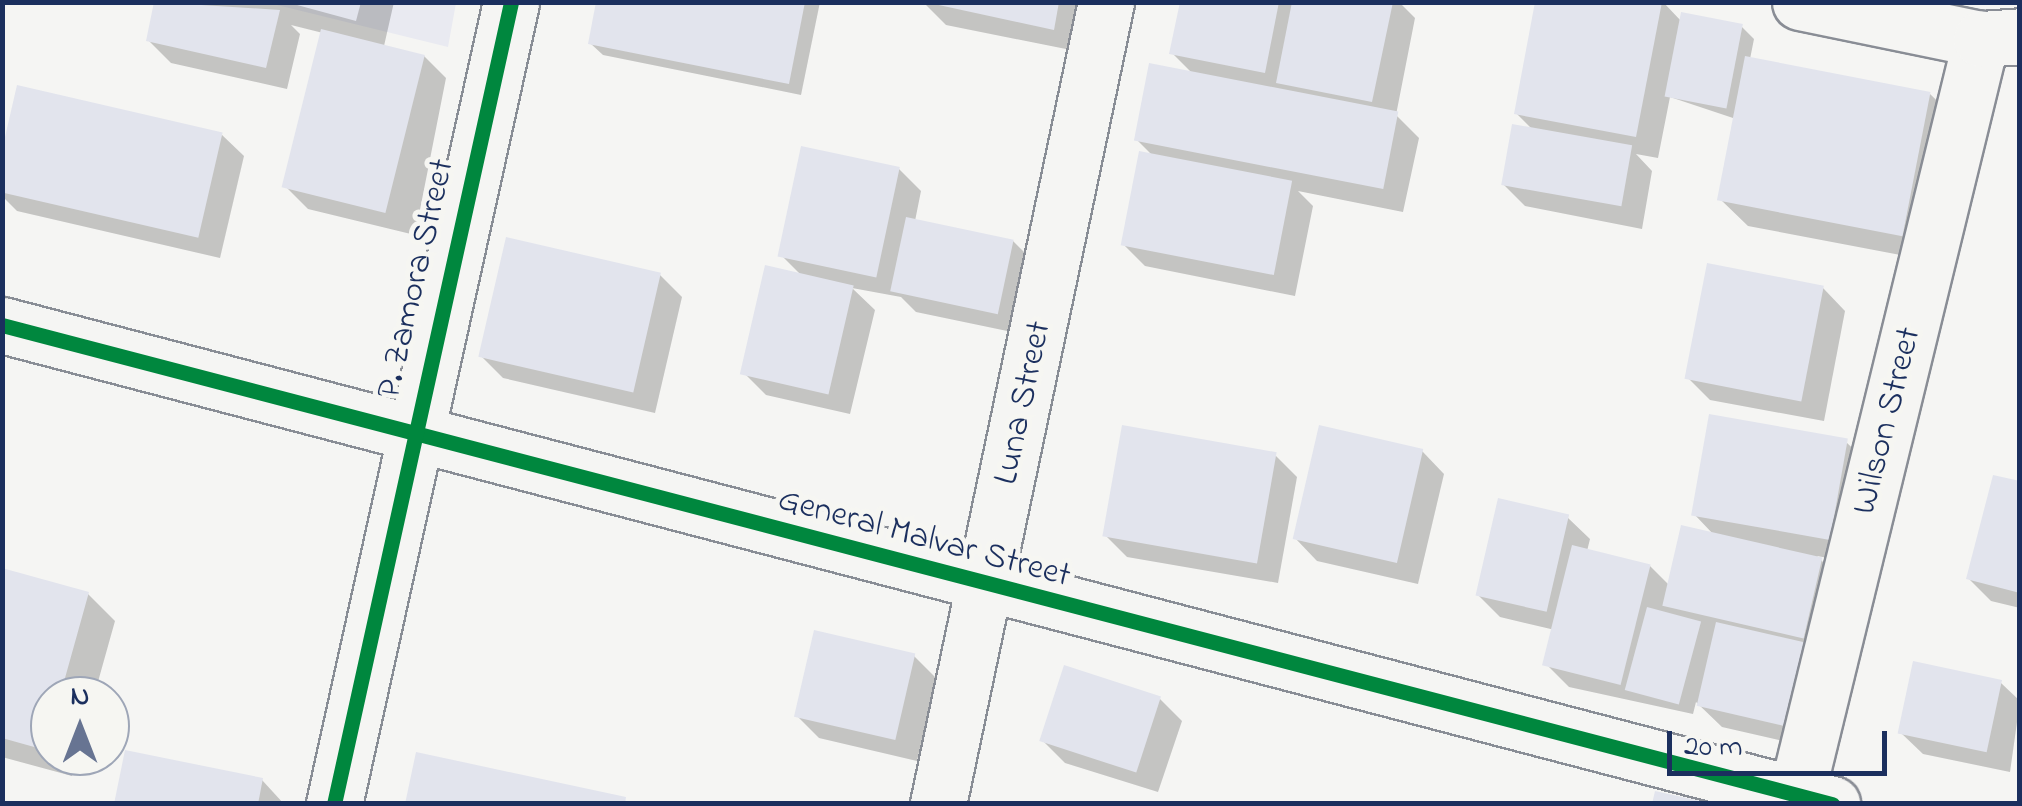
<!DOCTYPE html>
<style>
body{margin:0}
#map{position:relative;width:2022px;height:806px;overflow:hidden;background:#f5f5f3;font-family:"Indie Flower",sans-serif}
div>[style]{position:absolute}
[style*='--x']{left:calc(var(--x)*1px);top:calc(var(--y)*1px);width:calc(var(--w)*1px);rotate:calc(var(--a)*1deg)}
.built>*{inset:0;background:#e9eaf1}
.shadow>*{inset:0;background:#0003}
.building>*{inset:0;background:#e2e4ed;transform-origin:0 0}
.roads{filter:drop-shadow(2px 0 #898d95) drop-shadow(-2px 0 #898d95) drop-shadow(0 2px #898d95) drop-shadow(0 -2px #898d95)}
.street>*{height:55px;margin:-27.5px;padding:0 27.5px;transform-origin:27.5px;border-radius:27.5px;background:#f5f5f3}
.secondary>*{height:55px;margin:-27.5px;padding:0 27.5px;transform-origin:27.5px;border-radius:27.5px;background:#f5f5f3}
.cycleway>*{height:15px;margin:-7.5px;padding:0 7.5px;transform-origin:7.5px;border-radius:7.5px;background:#00873e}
span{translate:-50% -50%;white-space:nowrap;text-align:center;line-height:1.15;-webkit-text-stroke:10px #f6f6f2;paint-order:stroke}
.street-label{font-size:35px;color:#1b2f5e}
.frame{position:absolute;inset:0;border:5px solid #1b2f5e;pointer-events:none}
.north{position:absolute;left:30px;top:676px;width:100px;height:100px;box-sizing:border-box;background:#f6f6f2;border:2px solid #9ea6b7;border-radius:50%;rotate:0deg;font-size:28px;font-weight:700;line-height:40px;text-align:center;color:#1b2f5e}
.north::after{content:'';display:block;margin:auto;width:35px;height:45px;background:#677492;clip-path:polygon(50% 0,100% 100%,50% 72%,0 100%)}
.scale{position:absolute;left:1667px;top:731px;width:220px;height:45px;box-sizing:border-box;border:5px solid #1b2f5e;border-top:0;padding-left:12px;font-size:30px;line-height:35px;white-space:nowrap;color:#1b2f5e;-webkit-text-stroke:8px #f6f6f2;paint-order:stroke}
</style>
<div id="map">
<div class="built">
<i style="clip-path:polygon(269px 3px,456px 3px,448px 47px)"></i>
</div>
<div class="shadow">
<i style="clip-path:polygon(157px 2px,394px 2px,384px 46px,424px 56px,446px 78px,415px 235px,308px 209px,286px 187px,323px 33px,291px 25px,300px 34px,287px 89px,171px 63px,149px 41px)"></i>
<i style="clip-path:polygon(599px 2px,820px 2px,801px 95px,603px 55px,590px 43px)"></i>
<i style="clip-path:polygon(1085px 2px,1076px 51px,946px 25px,924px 3px)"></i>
<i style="clip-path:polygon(1182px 2px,1399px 2px,1415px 18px,1396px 115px,1419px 138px,1403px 212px,1298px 191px,1313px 206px,1295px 296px,1145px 266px,1123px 244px,1153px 156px,1137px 140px,1194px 75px,1172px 53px)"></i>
<i style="clip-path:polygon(1538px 2px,1663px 2px,1682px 22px,1742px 27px,1754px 39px,1750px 59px,1930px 94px,1958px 121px,1932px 261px,1748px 226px,1720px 199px,1736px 119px,1670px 97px,1658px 158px,1636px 154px,1652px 171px,1642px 229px,1525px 206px,1503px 184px,1534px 131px,1517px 114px)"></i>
<i style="clip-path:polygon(19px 88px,221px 134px,244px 156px,220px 258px,17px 211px,2px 196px,2px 158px)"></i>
<i style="clip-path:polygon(899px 169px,921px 191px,915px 221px,1013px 241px,1035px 263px,1022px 334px,916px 312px,901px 297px,852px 288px,875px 310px,850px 414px,766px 395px,744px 373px,803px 277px,782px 256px)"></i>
<i style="clip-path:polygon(660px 275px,682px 297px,655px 413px,503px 378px,481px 356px)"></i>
<i style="clip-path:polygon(1823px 288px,1845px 311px,1824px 421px,1710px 400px,1688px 378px)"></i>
<i style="clip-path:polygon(1846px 442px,1869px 464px,1850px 562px,1817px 556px,1843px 582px,1810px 747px,1722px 727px,1696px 702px,1693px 714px,1569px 687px,1547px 665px,1555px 630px,1500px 617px,1477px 594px,1567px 517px,1590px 539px,1587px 551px,1650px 566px,1670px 586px,1714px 535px,1694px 514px)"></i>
<i style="clip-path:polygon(1422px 451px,1444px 474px,1418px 584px,1317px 561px,1295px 538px)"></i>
<i style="clip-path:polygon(1275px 455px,1297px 477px,1278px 583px,1127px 557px,1105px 535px)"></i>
<i style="clip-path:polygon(2020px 484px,2020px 608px,1991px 601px,1969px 579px)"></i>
<i style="clip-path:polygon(2px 571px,88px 594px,115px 621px,94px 696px,50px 696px,50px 756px,78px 756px,72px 776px,2px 757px)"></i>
<i style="clip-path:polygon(914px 656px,936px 678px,917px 761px,819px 738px,797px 716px)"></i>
<i style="clip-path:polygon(2001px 683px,2020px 701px,2010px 772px,1923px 754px,1900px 732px)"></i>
<i style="clip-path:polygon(1159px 698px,1182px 721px,1158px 792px,1065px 763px,1043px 741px)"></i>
<i style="clip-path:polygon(262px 780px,284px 804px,117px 804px)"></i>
</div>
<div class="building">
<i style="clip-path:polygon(154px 2px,280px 10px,266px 68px,146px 41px)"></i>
<i style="clip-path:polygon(286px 2px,361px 2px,356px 21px)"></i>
<i style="clip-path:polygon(596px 2px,805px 2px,789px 84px,588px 44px)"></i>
<i style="clip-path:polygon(925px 2px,1059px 2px,1054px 30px)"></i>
<i style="clip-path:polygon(1180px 2px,1279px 2px,1265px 73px,1169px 54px)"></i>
<i style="clip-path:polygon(1292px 2px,1393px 2px,1372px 102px,1276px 83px)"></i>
<i style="clip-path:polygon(1535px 2px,1662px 2px,1636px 137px,1514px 114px)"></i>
<i style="left:1681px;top:12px;width:63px;height:86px;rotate:11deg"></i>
<i style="left:321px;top:29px;width:107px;height:163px;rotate:14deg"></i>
<i style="left:1745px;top:56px;width:189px;height:147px;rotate:11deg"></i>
<i style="left:1149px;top:63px;width:254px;height:79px;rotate:11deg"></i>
<i style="left:17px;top:85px;width:211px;height:108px;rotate:13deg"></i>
<i style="left:1512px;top:124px;width:122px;height:62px;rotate:10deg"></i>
<i style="left:801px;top:146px;width:101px;height:113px;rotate:12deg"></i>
<i style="left:1139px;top:151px;width:156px;height:96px;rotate:11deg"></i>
<i style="left:906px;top:217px;width:110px;height:76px;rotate:12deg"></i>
<i style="left:506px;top:237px;width:159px;height:123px;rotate:13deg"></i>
<i style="left:1707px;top:263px;width:119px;height:118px;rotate:11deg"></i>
<i style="left:765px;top:265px;width:91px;height:112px;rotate:13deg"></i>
<i style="left:1709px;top:414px;width:141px;height:103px;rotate:10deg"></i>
<i style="left:1122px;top:425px;width:157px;height:113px;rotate:10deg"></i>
<i style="left:1319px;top:425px;width:107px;height:117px;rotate:13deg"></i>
<i style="clip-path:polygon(1993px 475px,2020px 481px,2020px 593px,1966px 579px)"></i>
<i style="left:1498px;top:498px;width:73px;height:100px;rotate:13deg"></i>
<i style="left:1681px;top:525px;width:145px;height:83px;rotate:13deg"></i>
<i style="left:1572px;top:545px;width:81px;height:124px;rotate:14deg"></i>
<i style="clip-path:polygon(2px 568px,89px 592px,60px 696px,50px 696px,45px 750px,2px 738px)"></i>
<i style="left:1647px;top:607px;width:56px;height:86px;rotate:15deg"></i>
<i style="left:1716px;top:622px;width:95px;height:86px;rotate:13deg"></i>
<i style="left:814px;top:630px;width:104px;height:89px;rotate:13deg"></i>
<i style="left:1913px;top:661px;width:91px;height:74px;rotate:12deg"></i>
<i style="left:1064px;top:665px;width:102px;height:80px;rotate:18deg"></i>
<i style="clip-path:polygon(125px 750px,263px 778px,258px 804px,114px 804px)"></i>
<i style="clip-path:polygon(416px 752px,626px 797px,625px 804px,405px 804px)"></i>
<i style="clip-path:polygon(1655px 791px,1705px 802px,1704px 804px,1652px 804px)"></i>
</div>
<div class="roads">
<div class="street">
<i style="--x:2;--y:325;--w:1892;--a:14.67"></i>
<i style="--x:334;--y:804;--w:821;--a:-77.55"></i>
<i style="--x:938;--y:804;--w:819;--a:-78.17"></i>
<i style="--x:1794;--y:804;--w:788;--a:-76.26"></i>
</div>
<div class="secondary">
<i style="--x:1800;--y:2;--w:185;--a:11.6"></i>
<i style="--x:1981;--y:39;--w:39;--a:-4"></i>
</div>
</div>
<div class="cycleway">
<i style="--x:2;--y:325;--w:1892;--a:14.67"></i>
<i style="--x:334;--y:804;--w:821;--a:-77.55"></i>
</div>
<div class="street-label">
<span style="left:417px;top:279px;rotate:-77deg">P. Zamora Street</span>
<span style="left:1024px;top:403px;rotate:-78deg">Luna Street</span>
<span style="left:1888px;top:421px;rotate:-76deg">Wilson Street</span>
<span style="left:924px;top:539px;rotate:15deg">General Malvar Street</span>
</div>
<div class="frame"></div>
<div class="north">N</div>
<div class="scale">20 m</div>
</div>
